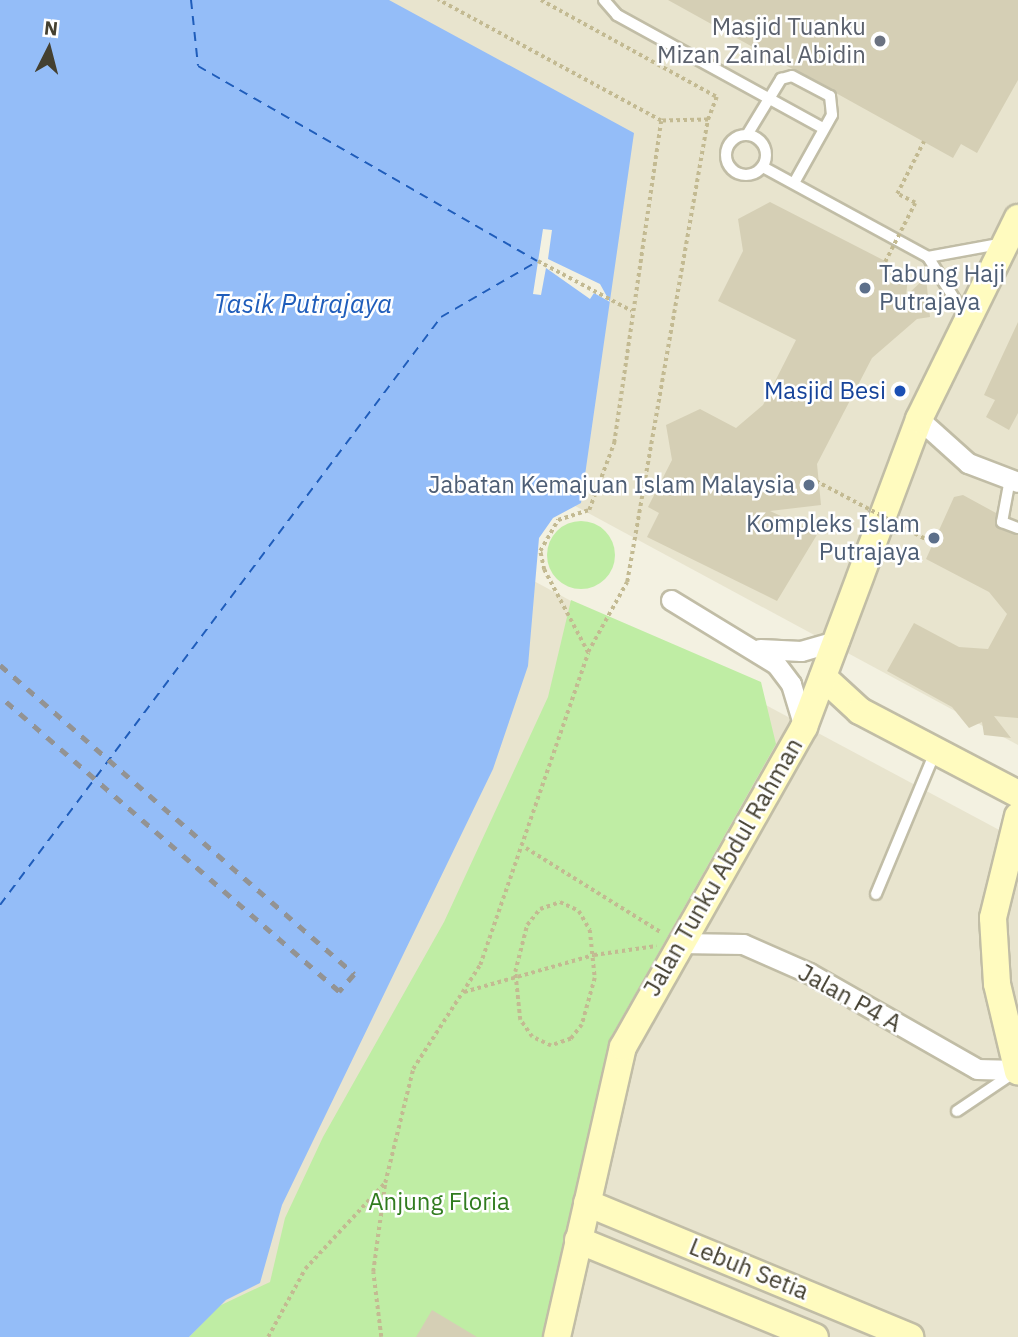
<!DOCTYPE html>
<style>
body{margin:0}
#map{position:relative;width:1018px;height:1337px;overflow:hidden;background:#f3f1e1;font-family:"IBM Plex Sans",sans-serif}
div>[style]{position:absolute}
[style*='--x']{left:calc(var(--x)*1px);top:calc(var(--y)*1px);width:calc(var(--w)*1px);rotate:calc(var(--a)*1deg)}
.residential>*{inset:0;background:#e8e4ce}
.green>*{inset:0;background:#bfeda4}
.round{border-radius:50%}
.water>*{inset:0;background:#94bdf8}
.pier>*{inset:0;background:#f3f1e1}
.ferry>*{height:2px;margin-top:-1px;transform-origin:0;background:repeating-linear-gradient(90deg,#1f5dbb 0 9px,transparent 0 16px)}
.building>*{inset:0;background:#d5cfb5}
.path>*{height:3.5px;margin-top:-1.75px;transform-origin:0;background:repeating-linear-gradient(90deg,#c3ba92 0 3.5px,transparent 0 7px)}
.roads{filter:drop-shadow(2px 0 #c1bda6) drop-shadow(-2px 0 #c1bda6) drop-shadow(0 2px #c1bda6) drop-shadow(0 -2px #c1bda6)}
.lane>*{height:10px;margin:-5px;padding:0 5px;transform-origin:5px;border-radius:5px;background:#fff}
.lane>.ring{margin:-5px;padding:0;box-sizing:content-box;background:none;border:10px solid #fff;border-radius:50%}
.street>*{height:19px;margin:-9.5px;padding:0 9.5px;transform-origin:9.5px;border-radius:9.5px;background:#fff}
.secondary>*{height:26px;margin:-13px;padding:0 13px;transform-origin:13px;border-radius:13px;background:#fffbbf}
.rail>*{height:5px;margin-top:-2.5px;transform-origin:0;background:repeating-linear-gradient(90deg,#939393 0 9px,transparent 0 18px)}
.path-bridge>*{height:3.5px;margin-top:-1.75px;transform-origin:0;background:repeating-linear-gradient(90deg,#c3ba92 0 3.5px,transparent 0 7px)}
.dots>*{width:19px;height:19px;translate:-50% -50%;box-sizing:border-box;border:4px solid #fff;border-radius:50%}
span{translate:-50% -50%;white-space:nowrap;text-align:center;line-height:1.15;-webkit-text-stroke:5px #fff;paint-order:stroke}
.worship-label{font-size:24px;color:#5b616d}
.right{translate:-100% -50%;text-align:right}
.service-label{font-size:24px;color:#4e5e75}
.left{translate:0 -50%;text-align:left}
.transit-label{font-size:24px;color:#164399}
.street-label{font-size:24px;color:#444031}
.park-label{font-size:24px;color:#317c1f}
.water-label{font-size:26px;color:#1f5dbb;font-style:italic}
.north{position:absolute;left:14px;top:14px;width:70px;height:70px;-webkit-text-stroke:5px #fff;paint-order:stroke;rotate:6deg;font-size:19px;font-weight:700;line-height:28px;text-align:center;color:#444031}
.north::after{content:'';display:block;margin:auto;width:24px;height:32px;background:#444031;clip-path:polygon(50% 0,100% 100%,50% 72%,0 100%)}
</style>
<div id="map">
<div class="residential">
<i style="clip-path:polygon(293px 0,1018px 0,1018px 745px,490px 460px)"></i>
<i style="clip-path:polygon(489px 557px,1018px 840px,1018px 1337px,73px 1337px)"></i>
</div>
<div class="green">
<i class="round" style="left:547px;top:521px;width:68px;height:68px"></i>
<i style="clip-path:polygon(571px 600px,761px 682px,776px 744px,611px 1037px,546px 1337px,189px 1337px,219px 1306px,270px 1282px,285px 1218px,323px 1137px,444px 922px,548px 697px)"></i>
</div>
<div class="water">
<i style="clip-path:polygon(0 0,389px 0,634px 133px,581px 503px,553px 518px,539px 538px,528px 666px,493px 769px,282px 1205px,260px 1283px,226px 1300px,189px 1337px,0 1337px)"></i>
</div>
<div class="pier">
<i style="clip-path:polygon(543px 229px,552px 230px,548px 259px,600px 284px,610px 302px,594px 293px,590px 299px,546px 268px,541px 295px,533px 294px)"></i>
</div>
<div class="ferry">
<i style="--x:191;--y:0;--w:66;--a:83.9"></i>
<i style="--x:198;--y:66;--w:391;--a:29.9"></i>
<i style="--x:0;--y:905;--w:735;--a:-53.13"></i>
<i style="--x:441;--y:317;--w:112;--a:-30"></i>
</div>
<div class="building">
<i style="clip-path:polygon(668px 0,1018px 0,1018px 80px,977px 153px,961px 144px,953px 158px)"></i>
<i style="clip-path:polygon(770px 202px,889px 263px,887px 286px,909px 268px,906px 296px,926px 277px,930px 317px,917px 319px,872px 358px,817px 464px,821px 505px,770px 511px,818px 533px,777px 601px,647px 537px,659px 513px,648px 507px,672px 460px,666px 425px,700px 409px,736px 428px,763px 405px,796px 340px,718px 301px,743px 251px,738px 219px)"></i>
<i style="clip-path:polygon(1018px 322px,1018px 413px,1009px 430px,986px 417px,995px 400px,984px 395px)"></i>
<i style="clip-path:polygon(963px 495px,996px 513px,997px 527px,1018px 535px,1018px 718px,994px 716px,1011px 738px,984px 735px,982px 722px,969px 728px,952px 707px,887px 671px,914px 623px,959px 647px,988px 649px,1007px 614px,989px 592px,926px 559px,954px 497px)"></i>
<i style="clip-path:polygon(432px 1310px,477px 1337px,416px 1337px)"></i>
</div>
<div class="path">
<i style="--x:541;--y:0;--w:201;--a:28.9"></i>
<i style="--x:717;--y:97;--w:25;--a:111"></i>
<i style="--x:538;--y:261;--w:106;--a:28"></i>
<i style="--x:588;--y:652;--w:80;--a:-60.9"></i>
<i style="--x:627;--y:582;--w:469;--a:-80.1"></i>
<i style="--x:708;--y:120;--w:47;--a:178.8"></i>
<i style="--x:526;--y:848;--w:160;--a:32"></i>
<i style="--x:560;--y:902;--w:21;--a:25"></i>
<i style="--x:579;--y:911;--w:22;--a:60"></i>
<i style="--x:590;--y:930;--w:48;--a:84.1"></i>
<i style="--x:595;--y:978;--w:49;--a:105.5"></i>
<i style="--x:582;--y:1025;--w:18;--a:128"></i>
<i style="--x:571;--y:1039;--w:21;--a:161"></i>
<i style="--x:551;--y:1046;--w:21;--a:-155"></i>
<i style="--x:532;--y:1037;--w:21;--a:-125"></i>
<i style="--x:520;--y:1020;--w:48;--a:-95.9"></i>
<i style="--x:515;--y:972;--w:49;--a:-75.7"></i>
<i style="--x:527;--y:925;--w:21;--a:-51"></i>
<i style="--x:540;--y:909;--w:21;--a:-19"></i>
<i style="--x:464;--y:992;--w:135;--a:-15.9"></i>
<i style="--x:594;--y:955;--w:63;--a:-8.3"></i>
<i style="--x:268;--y:1337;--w:77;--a:-61.4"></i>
<i style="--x:305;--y:1269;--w:116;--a:-47.1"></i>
<i style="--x:381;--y:1337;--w:65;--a:-97"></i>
<i style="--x:373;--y:1272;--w:90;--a:-82.3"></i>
<i style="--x:385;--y:1183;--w:117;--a:-76.2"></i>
<i style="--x:413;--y:1069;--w:124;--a:-57.2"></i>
<i style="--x:480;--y:965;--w:330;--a:-70.9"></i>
<i style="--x:588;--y:653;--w:94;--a:-117.9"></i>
<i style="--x:544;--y:570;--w:19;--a:-102"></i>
<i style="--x:540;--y:551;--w:36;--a:-60"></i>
<i style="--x:558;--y:520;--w:33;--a:-18"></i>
<i style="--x:589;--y:510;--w:72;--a:-69.5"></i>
<i style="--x:614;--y:443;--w:325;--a:-81.7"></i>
<i style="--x:661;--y:121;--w:254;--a:-151.5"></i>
</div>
<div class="roads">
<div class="lane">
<i style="--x:604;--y:0;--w:20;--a:49"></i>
<i style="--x:617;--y:15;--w:236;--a:28.8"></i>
<i class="ring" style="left:726px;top:135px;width:30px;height:30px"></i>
<i style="--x:747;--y:135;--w:66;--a:-58.7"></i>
<i style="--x:781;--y:79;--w:11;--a:-15"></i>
<i style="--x:792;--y:76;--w:43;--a:27.8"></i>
<i style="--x:830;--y:96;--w:19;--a:84"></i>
<i style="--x:832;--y:115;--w:78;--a:119.2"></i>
<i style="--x:763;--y:167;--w:188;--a:28.6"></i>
<i style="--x:928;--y:257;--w:71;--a:57.7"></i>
<i style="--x:928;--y:257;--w:72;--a:-10.4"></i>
<i style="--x:1010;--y:479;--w:44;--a:100.5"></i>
<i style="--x:1002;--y:522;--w:17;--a:21"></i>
<i style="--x:876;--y:894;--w:154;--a:-67.4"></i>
<i style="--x:957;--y:1111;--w:66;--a:-33.9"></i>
</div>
<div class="street">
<i style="--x:919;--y:419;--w:66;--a:41.9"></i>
<i style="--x:968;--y:463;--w:53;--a:20.8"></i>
<i style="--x:671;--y:600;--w:123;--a:31.4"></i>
<i style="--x:776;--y:664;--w:25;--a:53"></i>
<i style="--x:791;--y:684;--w:45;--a:73.2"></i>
<i style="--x:760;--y:649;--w:41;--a:2.8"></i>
<i style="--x:801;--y:651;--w:40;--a:-16"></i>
<i style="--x:679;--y:943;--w:64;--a:0.9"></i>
<i style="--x:743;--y:944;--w:72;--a:23.7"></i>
<i style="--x:809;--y:973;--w:193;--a:29.7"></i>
<i style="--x:977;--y:1069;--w:40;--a:1.4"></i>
</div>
<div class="secondary">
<i style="--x:823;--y:677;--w:50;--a:42.6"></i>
<i style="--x:860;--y:711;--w:178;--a:27.7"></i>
<i style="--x:1018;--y:816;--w:105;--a:103.8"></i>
<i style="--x:993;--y:918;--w:66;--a:86.5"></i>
<i style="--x:997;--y:984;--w:90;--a:76.6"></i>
<i style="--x:587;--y:1203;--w:350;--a:22.5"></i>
<i style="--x:578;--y:1240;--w:256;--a:22.3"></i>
<i style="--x:557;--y:1337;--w:297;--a:-77.2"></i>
<i style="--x:623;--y:1047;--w:368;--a:-60.5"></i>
<i style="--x:804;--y:727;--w:329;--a:-69.5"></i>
<i style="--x:919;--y:419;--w:224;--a:-63.8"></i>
</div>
</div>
<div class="rail">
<i style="--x:0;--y:665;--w:470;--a:41.1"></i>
<i style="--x:354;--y:974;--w:23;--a:131"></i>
<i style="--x:339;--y:991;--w:449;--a:-139"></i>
</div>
<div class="path-bridge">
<i style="--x:885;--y:262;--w:66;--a:-63"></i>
<i style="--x:915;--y:203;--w:20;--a:-153"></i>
<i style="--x:897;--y:194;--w:59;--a:-63"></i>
<i style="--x:816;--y:481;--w:135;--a:27.9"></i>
</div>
<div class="dots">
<i style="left:880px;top:41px;background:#6b7280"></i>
<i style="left:865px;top:288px;background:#5c6f8a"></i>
<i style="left:900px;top:391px;background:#1a4fb4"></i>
<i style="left:809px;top:485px;background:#5c6f8a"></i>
<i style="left:934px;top:538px;background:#5c6f8a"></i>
</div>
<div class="worship-label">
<span class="right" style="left:866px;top:41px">Masjid Tuanku<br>Mizan Zainal Abidin</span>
</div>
<div class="service-label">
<span class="left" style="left:879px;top:288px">Tabung Haji<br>Putrajaya</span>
<span class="right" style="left:795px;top:485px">Jabatan Kemajuan Islam Malaysia</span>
<span class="right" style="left:920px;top:538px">Kompleks Islam<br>Putrajaya</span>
</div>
<div class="transit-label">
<span class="right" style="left:886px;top:391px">Masjid Besi</span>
</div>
<div class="street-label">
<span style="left:723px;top:867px;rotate:-60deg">Jalan Tunku Abdul Rahman</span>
<span style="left:850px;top:998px;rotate:29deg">Jalan P4 A</span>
<span style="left:749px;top:1269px;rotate:22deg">Lebuh Setia</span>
</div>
<div class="park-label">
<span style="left:439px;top:1202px">Anjung Floria</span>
</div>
<div class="water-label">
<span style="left:303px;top:304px">Tasik Putrajaya</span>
</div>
<div class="north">N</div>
</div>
